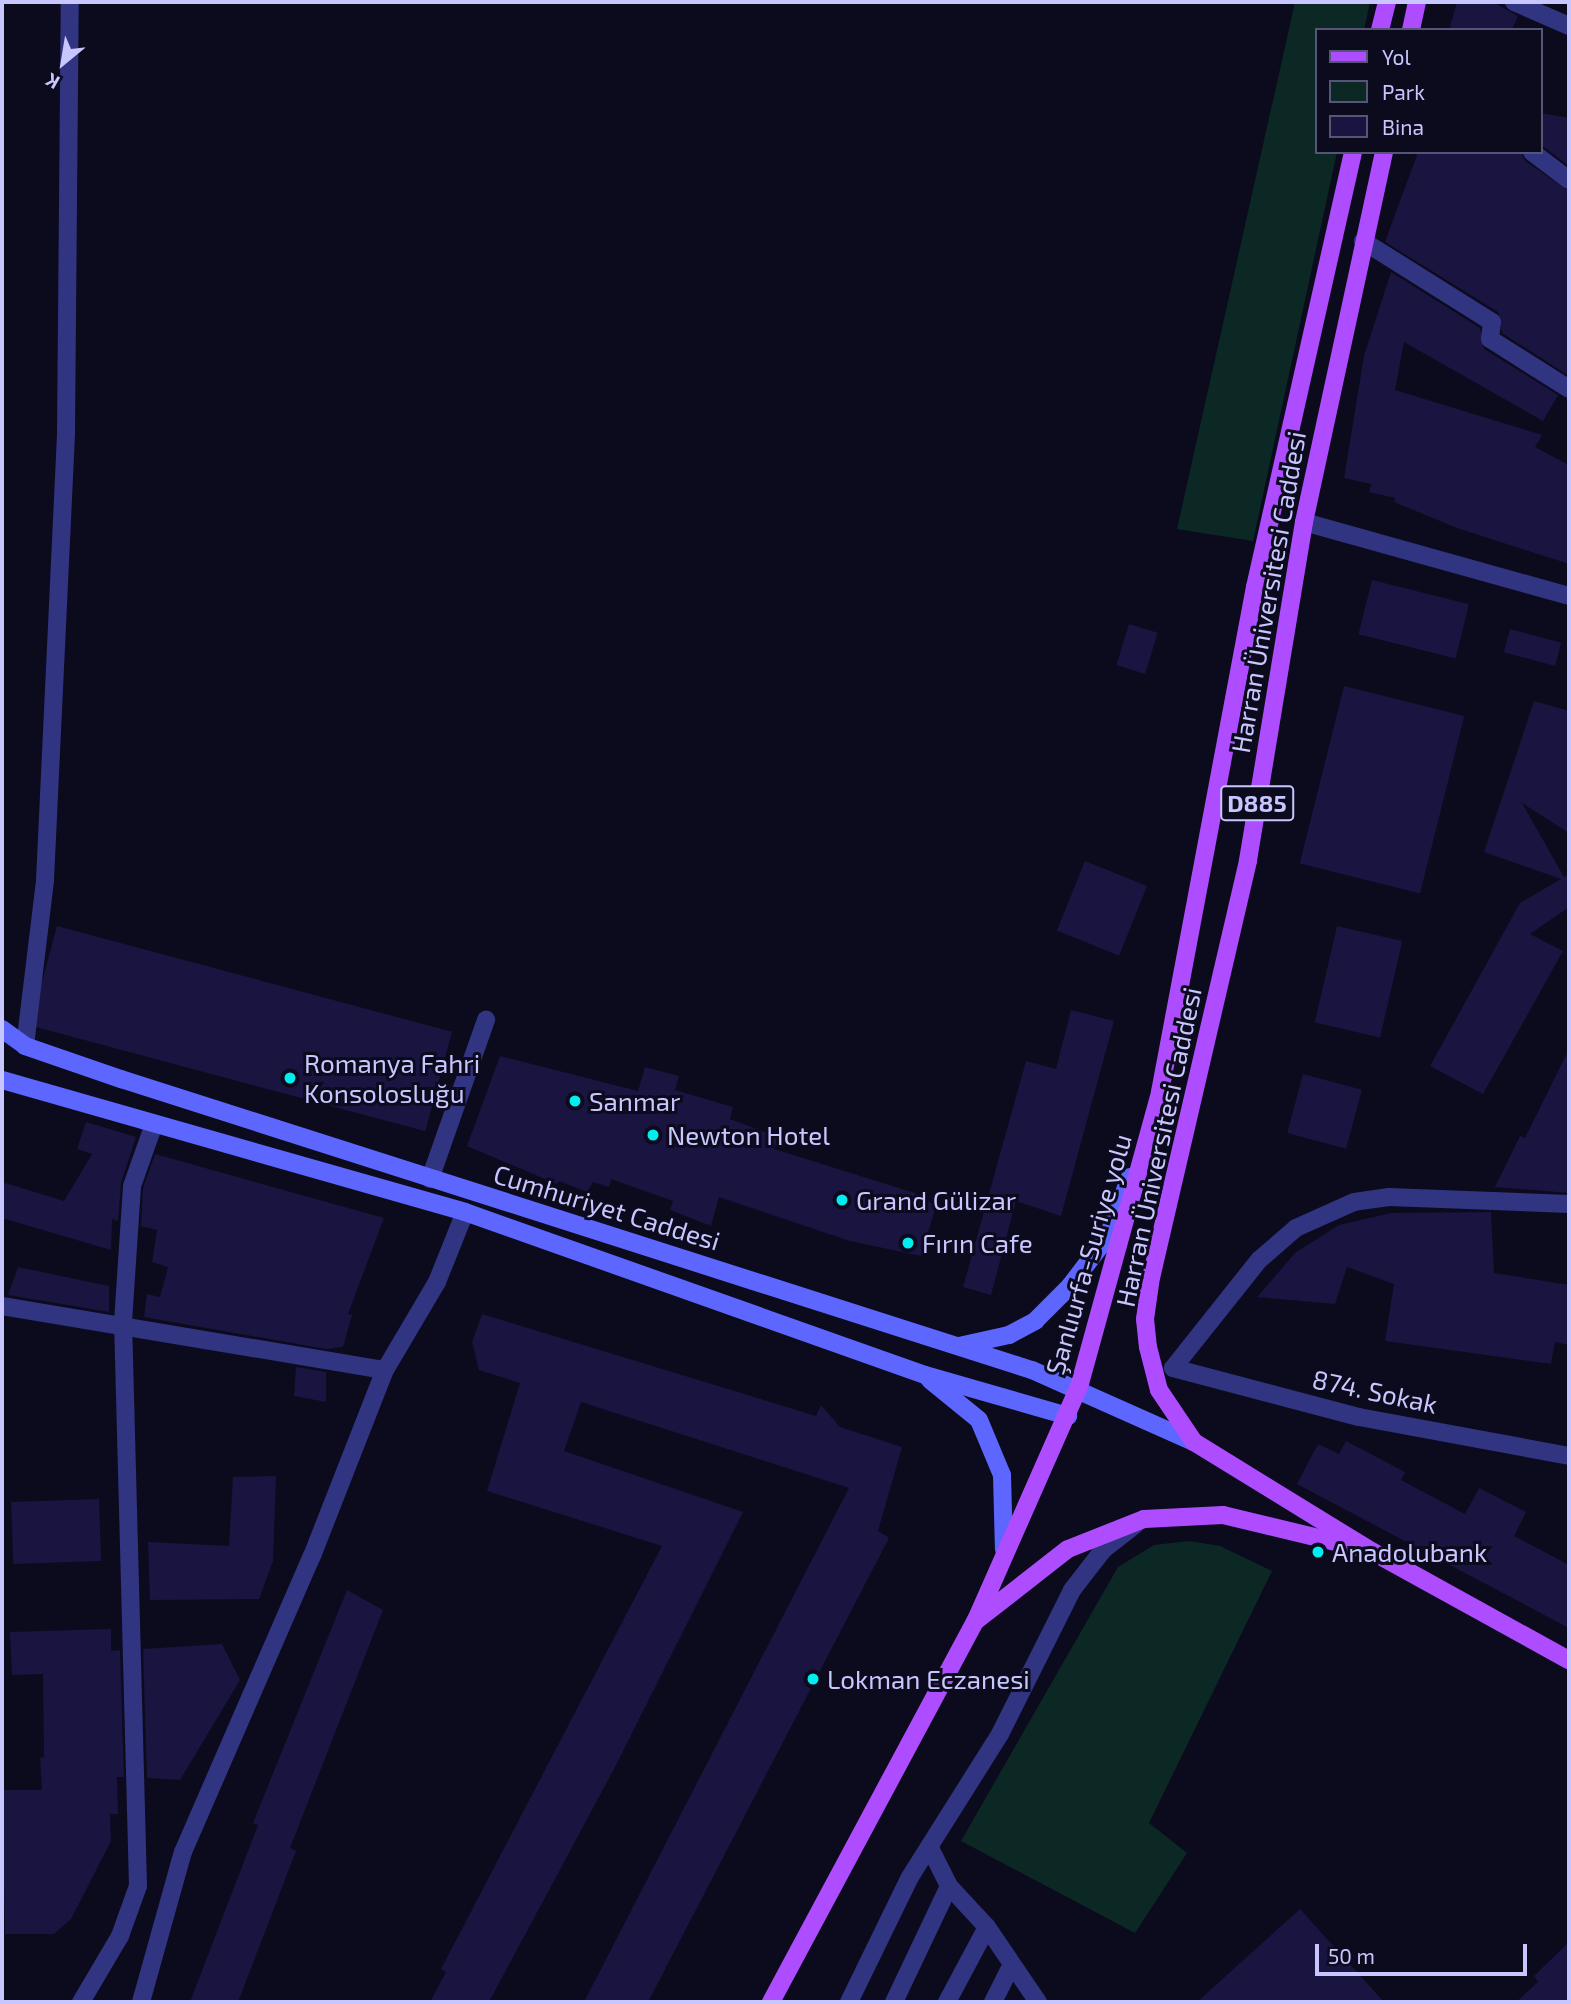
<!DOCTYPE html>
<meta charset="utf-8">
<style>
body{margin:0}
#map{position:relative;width:1571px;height:2004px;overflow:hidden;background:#0c0a1d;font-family:"Exo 2",sans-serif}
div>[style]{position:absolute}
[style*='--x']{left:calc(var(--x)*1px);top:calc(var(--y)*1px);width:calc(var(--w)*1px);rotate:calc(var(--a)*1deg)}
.green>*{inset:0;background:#0c2825}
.building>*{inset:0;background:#191440;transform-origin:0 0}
.minor>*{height:18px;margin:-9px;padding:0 9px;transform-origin:9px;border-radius:9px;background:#303481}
.secondary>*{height:18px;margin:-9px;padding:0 9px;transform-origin:9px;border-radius:9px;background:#5d67ff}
.primary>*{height:18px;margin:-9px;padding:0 9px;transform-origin:9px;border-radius:9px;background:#ae4dff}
.dots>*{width:19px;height:19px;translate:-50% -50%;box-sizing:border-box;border:4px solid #0c0a1d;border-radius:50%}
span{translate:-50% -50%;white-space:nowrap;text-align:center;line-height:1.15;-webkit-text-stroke:6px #0c0a1d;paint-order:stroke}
.shield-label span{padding:2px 5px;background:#0c0a1d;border:2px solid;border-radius:5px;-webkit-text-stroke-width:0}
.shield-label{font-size:24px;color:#c8c6ff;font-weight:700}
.street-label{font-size:26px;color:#c8c6ff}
.poi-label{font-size:26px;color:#c8c6ff}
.left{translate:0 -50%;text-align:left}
.frame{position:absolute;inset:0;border:4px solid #c8c6ff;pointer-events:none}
.legend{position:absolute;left:1315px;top:28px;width:228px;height:126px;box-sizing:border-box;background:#0c0a1d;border:2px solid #575577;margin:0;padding:9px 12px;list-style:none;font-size:21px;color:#c8c6ff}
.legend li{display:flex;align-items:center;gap:14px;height:35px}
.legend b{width:35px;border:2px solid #575577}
.north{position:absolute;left:28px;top:28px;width:70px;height:70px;-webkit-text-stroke:5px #0c0a1d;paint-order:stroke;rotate:210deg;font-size:19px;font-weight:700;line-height:28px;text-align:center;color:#c8c6ff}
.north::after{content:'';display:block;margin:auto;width:24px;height:32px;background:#c8c6ff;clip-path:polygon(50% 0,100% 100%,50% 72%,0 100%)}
.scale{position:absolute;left:1315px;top:1944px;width:212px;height:32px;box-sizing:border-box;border:4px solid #c8c6ff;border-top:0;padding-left:9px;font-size:21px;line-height:24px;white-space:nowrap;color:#c8c6ff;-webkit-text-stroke:5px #0c0a1d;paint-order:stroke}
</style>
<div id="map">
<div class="green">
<i style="clip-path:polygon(1295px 2px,1370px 2px,1364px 30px,1317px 30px,1317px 152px,1337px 152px,1253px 541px,1177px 529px)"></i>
<i style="clip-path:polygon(1189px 1541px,1220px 1546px,1272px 1571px,1149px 1823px,1187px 1853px,1135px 1933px,961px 1841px,1118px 1567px,1154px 1545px)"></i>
</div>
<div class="building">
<i style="clip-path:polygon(1457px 2px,1493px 2px,1518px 16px,1512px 30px,1449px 30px)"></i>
<i style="clip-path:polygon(1541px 113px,1569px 118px,1569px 166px,1541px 145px)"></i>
<i style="clip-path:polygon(1418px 152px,1521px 152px,1525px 161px,1569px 191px,1569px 376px,1502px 333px,1498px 312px,1385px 242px)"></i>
<i style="clip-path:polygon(1391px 272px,1480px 328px,1484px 349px,1558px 395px,1543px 421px,1404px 342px,1395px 390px,1542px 435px,1535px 447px,1569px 465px,1569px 564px,1457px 528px,1394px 502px,1395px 498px,1369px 492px,1371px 484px,1344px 478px,1364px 356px)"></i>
<i style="left:1372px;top:580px;width:100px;height:56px;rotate:14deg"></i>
<i style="left:1129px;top:624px;width:30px;height:43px;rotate:17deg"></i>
<i style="left:1510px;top:629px;width:53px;height:24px;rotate:15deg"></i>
<i style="left:1344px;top:686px;width:124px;height:183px;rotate:14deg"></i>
<i style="clip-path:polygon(1534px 701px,1569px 711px,1569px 833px,1522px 803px,1564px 877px,1569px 874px,1569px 907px,1530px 934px,1563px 951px,1483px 1094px,1430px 1066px,1520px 903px,1561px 879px,1484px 852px)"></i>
<i style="left:1085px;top:861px;width:67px;height:75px;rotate:22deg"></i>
<i style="left:57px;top:926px;width:409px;height:103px;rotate:15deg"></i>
<i style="left:1337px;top:926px;width:67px;height:99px;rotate:13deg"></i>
<i style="clip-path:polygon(1071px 1010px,1114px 1021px,1061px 1216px,1016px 1201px,991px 1295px,963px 1287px,1026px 1061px,1056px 1069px)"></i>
<i style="clip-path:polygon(1569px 1049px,1569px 1193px,1495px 1187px,1520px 1136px,1525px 1138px)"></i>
<i style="clip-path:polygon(500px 1056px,638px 1091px,645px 1067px,679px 1076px,675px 1090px,733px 1107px,730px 1119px,778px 1137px,774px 1149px,915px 1193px,936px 1206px,921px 1256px,850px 1241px,719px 1197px,711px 1226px,670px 1210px,673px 1201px,611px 1179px,609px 1187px,593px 1182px,587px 1192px,559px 1181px,557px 1184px,467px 1146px)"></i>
<i style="left:1303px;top:1074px;width:61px;height:61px;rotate:15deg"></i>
<i style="clip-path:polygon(86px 1122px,136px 1137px,121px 1183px,118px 1221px,112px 1219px,111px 1250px,2px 1218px,2px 1182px,64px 1201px,92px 1154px,77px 1149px)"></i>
<i style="clip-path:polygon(155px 1154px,384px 1218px,348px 1314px,352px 1315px,343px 1347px,326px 1349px,144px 1317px,147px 1294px,160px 1297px,168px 1267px,152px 1262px,157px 1230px,141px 1226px,143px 1188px)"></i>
<i style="clip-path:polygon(1491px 1212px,1494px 1273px,1569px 1285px,1569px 1345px,1555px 1342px,1551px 1364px,1385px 1341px,1394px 1284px,1347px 1267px,1335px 1304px,1257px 1297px,1295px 1253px,1339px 1225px,1391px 1213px)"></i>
<i style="clip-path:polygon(18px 1267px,109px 1286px,109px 1312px,8px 1295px)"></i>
<i style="clip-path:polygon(482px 1314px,816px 1416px,821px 1405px,840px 1427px,902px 1447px,878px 1531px,889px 1538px,648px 2002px,584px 2002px,849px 1488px,581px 1402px,564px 1451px,743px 1512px,614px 1769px,489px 2002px,430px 2002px,446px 1972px,441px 1969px,662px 1546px,487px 1491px,520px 1383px,479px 1370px,472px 1342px)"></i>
<i style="clip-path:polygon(296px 1367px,326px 1372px,326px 1402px,294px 1396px)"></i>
<i style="clip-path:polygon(1346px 1441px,1405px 1472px,1401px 1480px,1465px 1514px,1479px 1488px,1526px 1512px,1514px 1536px,1569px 1565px,1569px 1628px,1297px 1484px,1318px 1444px,1339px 1454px)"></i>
<i style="clip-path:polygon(276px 1476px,273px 1561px,259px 1599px,150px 1600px,148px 1542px,229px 1546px,233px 1477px)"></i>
<i style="left:99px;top:1499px;width:62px;height:88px;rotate:88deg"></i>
<i style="clip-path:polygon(347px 1590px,383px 1610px,290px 1848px,296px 1851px,238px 2002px,190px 2002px,258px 1825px,253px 1823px)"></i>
<i style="clip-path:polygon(111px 1629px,111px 1651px,120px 1650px,124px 1777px,117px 1777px,118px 1814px,110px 1814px,111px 1841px,71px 1919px,54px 1934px,5px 1934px,2px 1790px,42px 1790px,40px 1758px,44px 1757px,43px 1674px,12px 1675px,10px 1632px)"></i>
<i style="clip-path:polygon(222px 1644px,240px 1680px,180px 1780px,147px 1778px,143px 1649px)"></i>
<i style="clip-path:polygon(1300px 1909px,1384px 2002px,1197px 2002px)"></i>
<i style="clip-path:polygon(1569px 1942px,1569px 2002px,1516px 2002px,1538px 1982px,1534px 1976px)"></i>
</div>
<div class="minor">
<i style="--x:1514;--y:2;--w:60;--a:23.6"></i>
<i style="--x:1532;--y:152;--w:46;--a:37.1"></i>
<i style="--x:1363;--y:241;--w:152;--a:32.1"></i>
<i style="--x:1492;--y:322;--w:17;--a:97"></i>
<i style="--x:1490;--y:339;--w:93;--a:32.3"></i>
<i style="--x:1304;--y:522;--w:275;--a:15.6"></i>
<i style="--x:25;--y:1046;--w:167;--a:-83.1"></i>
<i style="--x:45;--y:880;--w:449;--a:-87.3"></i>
<i style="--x:66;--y:431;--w:429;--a:-89.5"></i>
<i style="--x:430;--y:1179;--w:169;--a:-70.6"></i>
<i style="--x:1569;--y:1204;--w:180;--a:-177.8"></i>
<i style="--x:1389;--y:1197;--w:35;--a:172"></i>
<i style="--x:1354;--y:1202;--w:64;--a:155.9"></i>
<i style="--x:1296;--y:1228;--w:49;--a:139.1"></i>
<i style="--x:1259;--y:1260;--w:138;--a:128.5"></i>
<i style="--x:1173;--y:1368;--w:192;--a:14.8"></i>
<i style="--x:1359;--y:1417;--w:214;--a:10.5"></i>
<i style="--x:2;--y:1306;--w:388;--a:9.5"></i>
<i style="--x:930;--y:1848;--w:42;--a:63.4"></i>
<i style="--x:949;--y:1886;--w:56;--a:47.2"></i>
<i style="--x:987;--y:1927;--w:91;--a:55.8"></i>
<i style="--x:81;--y:2002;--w:77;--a:-59.4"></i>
<i style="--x:120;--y:1936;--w:53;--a:-70.2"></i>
<i style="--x:138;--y:1886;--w:564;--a:-91.52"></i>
<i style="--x:123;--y:1322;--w:136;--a:-86.2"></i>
<i style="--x:132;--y:1186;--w:66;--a:-70.5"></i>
<i style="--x:141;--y:2002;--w:156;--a:-74.4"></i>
<i style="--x:183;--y:1852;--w:323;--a:-66.5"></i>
<i style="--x:312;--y:1556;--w:200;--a:-68.6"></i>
<i style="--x:385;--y:1370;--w:102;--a:-59.4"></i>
<i style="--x:437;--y:1282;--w:75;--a:-68.2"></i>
<i style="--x:849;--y:2002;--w:139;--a:-64"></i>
<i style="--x:910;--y:1877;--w:169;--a:-57.8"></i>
<i style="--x:1000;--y:1734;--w:161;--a:-63.4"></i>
<i style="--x:1072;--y:1590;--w:51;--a:-52.2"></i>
<i style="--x:1103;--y:1550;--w:41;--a:-38"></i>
<i style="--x:894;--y:2002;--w:128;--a:-64.6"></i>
<i style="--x:947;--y:2002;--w:85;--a:-61.9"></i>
<i style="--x:993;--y:2002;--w:42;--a:-63.4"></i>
</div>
<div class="secondary">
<i style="--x:2;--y:1029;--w:29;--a:36"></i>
<i style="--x:25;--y:1046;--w:102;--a:19"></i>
<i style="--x:121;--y:1079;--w:956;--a:17.72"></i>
<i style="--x:1032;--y:1370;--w:177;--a:24"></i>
<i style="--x:2;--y:1080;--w:481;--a:15.9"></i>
<i style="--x:465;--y:1212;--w:488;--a:19.5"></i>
<i style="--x:925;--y:1375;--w:149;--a:16"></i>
<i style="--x:959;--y:1346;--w:51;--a:-12.4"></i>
<i style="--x:1009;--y:1335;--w:30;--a:-28"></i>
<i style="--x:1035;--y:1321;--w:49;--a:-45"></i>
<i style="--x:1070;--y:1286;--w:63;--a:-52.8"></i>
<i style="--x:1108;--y:1236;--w:63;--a:-69.6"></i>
<i style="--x:930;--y:1380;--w:63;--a:39.2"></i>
<i style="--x:979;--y:1420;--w:60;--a:67.3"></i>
<i style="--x:1002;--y:1475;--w:74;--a:88.5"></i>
</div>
<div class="primary">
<i style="--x:1380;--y:30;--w:29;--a:-76"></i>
<i style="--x:1411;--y:30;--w:29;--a:-78"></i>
<i style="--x:1384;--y:152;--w:379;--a:102.2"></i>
<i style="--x:1304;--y:522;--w:344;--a:99.4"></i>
<i style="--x:1248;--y:861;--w:427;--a:103.1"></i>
<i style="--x:1151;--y:1277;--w:42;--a:98.1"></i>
<i style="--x:1145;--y:1319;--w:28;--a:84"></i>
<i style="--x:1148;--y:1347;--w:44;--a:75.7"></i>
<i style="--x:1159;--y:1390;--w:63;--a:56.1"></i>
<i style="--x:1194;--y:1442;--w:210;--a:31.6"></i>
<i style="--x:1373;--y:1552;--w:224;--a:28.9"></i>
<i style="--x:977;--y:1620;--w:115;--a:-38"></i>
<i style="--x:1068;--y:1549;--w:82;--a:-21.5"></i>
<i style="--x:1144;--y:1519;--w:79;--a:-2.9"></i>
<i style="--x:1223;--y:1515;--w:137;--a:13.5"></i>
<i style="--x:771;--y:2002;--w:434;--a:-61.8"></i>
<i style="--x:976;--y:1620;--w:255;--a:-66.2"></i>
<i style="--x:1079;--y:1387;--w:306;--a:-74.6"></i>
<i style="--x:1160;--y:1092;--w:514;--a:-79.35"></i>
<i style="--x:1255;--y:587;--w:446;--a:-77.3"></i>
</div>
<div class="dots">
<i style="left:290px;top:1078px;background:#00edf1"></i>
<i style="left:575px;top:1101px;background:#00edf1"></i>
<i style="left:653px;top:1135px;background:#00edf1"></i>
<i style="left:842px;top:1200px;background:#00edf1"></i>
<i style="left:908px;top:1243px;background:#00edf1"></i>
<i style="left:1318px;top:1552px;background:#00edf1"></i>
<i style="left:813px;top:1679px;background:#00edf1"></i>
</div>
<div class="shield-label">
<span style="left:1257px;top:803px">D885</span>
</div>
<div class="street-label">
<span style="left:1268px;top:592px;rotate:-80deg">Harran Üniversitesi Caddesi</span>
<span style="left:1158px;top:1147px;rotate:-78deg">Harran Üniversitesi Caddesi</span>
<span style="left:607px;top:1207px;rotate:17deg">Cumhuriyet Caddesi</span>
<span style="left:1088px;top:1254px;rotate:-74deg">Şanlıurfa-Suriye yolu</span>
<span style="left:1375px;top:1391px;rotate:12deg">874. Sokak</span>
</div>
<div class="poi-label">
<span class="left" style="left:304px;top:1078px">Romanya Fahri<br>Konsolosluğu</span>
<span class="left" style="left:589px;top:1101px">Sanmar</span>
<span class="left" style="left:667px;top:1135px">Newton Hotel</span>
<span class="left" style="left:856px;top:1200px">Grand Gülizar</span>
<span class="left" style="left:922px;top:1243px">Fırın Cafe</span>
<span class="left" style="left:1332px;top:1552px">Anadolubank</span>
<span class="left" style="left:827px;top:1679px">Lokman Eczanesi</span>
</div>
<div class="frame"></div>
<ul class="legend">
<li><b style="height:9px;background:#ae4dff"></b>Yol</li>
<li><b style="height:19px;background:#0c2825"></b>Park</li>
<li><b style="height:19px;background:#191440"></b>Bina</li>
</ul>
<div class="north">K</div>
<div class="scale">50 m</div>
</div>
